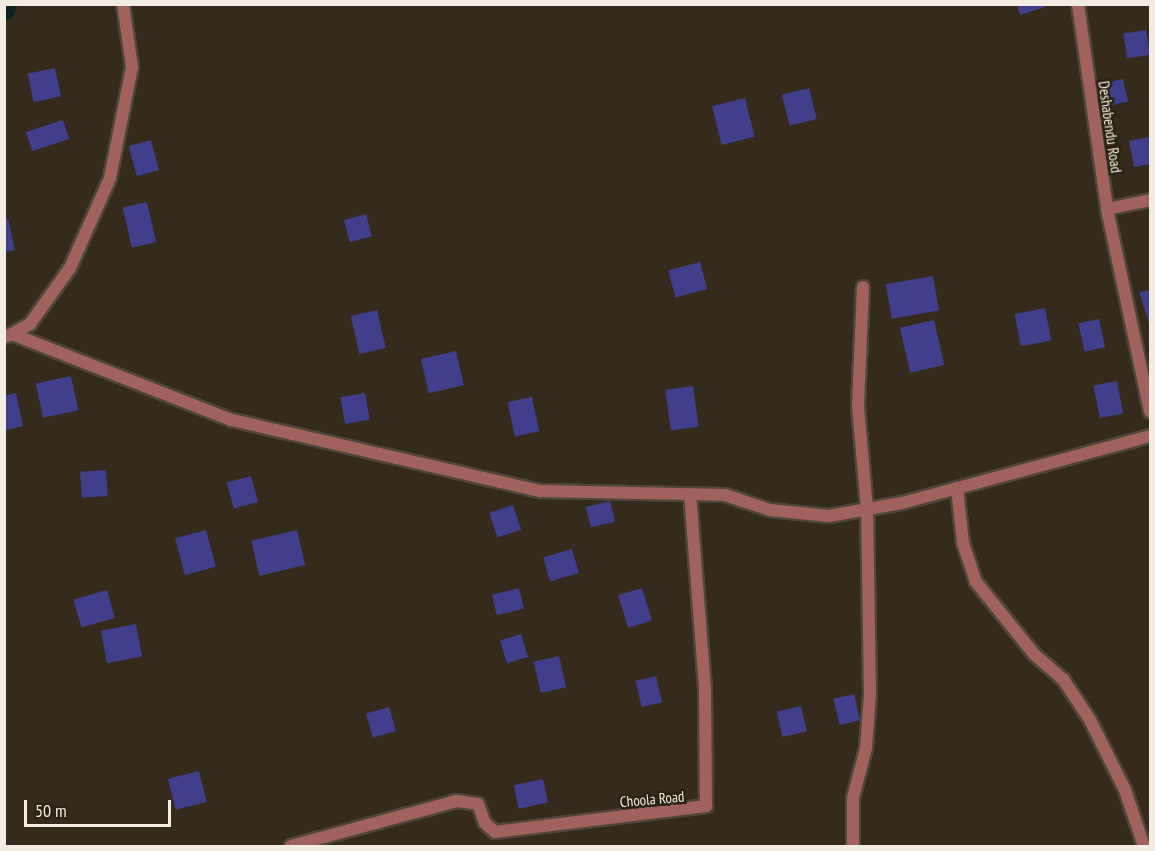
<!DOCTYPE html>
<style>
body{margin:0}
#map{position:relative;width:1155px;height:851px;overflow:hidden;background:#342b1c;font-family:"PT Sans Narrow",sans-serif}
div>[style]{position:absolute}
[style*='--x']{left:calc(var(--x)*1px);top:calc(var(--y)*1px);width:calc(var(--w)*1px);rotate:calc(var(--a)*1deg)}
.canal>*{height:21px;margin:-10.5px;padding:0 10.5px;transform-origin:10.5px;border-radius:10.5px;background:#0d2121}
.building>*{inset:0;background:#413e8c;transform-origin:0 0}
.roads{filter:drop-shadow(2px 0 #4f4638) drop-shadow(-2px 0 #4f4638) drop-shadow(0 2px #4f4638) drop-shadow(0 -2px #4f4638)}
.street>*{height:12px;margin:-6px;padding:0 6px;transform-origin:6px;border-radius:6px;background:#a1615f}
span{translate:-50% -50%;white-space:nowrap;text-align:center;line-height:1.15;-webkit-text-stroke:5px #2a2213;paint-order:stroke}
.street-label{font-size:15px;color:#f2ece3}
.frame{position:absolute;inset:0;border:6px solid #f2ece3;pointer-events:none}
.scale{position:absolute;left:24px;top:800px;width:147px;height:27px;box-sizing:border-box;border:3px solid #f2ece3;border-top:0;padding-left:8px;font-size:18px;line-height:21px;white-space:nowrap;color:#f2ece3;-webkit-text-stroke:4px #2a2213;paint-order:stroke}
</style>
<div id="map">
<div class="canal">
<i style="--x:4;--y:9;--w:5;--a:-68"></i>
</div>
<div class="building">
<i style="clip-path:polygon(1017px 4px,1044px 4px,1045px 7px,1020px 15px)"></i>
<i style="left:1146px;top:30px;width:25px;height:23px;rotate:81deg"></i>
<i style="left:55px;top:68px;width:29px;height:28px;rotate:78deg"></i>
<i style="left:1123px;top:79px;width:23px;height:22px;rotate:77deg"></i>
<i style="left:809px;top:88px;width:32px;height:28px;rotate:76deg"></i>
<i style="left:745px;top:98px;width:40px;height:34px;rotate:76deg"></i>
<i style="left:63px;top:120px;width:20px;height:39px;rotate:72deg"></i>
<i style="clip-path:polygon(1149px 137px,1150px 164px,1134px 167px,1129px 141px)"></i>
<i style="left:151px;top:140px;width:31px;height:23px;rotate:75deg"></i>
<i style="left:147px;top:202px;width:41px;height:25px;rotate:77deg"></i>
<i style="left:366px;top:214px;width:23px;height:23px;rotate:75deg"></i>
<i style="clip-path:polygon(8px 219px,15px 250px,4px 252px,4px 220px)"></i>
<i style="left:700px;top:262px;width:28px;height:33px;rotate:75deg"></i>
<i style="left:933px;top:276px;width:35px;height:48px;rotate:80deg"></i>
<i style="clip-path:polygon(1150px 290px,1150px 326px,1139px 292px)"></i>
<i style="left:1045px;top:308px;width:33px;height:31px;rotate:79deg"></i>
<i style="left:377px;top:310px;width:39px;height:27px;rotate:77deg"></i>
<i style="left:1099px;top:319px;width:29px;height:21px;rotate:78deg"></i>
<i style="left:934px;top:320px;width:46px;height:35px;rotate:77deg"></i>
<i style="left:456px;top:351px;width:35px;height:36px;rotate:77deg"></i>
<i style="left:71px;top:376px;width:35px;height:36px;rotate:78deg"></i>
<i style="left:1117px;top:381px;width:33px;height:24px;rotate:79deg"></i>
<i style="left:693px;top:386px;width:41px;height:28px;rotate:82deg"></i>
<i style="clip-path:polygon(16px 393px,23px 426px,4px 431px,4px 396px)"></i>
<i style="left:365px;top:393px;width:27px;height:25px;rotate:80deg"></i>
<i style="left:532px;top:397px;width:35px;height:25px;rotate:78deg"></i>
<i style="left:106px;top:470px;width:26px;height:26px;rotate:86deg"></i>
<i style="left:251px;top:476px;width:27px;height:25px;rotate:75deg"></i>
<i style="left:610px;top:501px;width:21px;height:25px;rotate:76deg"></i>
<i style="left:513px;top:505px;width:26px;height:25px;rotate:72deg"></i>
<i style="left:206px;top:530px;width:38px;height:32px;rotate:75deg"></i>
<i style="left:297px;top:530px;width:36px;height:47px;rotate:77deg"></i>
<i style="left:572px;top:549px;width:25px;height:30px;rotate:74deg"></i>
<i style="left:519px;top:588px;width:21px;height:28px;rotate:76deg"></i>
<i style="left:642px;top:588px;width:34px;height:25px;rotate:73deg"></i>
<i style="left:107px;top:590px;width:29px;height:35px;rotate:74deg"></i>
<i style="left:136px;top:624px;width:33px;height:36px;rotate:79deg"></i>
<i style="left:521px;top:634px;width:24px;height:22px;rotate:73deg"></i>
<i style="left:559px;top:656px;width:32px;height:26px;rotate:77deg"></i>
<i style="left:656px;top:676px;width:27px;height:21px;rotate:77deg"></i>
<i style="left:854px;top:694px;width:27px;height:21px;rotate:77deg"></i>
<i style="left:801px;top:706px;width:26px;height:25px;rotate:77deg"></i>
<i style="left:389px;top:707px;width:25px;height:24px;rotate:74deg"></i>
<i style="left:199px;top:771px;width:32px;height:32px;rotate:76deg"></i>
<i style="left:543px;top:779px;width:24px;height:30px;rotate:78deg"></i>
</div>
<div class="roads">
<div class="street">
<i style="--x:1078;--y:4;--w:207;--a:81.9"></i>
<i style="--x:1107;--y:209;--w:207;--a:78"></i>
<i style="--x:1107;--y:209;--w:44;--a:-11.8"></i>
<i style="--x:12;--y:334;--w:21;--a:-29"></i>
<i style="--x:30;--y:324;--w:69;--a:-54.5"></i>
<i style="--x:70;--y:268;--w:98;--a:-66"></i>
<i style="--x:110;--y:178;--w:113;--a:-78.8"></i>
<i style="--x:132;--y:67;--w:64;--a:-98.1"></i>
<i style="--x:4;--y:337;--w:9;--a:-21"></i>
<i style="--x:12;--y:334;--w:236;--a:21.4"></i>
<i style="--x:232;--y:420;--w:316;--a:13"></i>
<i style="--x:540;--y:491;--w:185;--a:1.2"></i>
<i style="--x:725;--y:495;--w:47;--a:18.4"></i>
<i style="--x:770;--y:510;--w:59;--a:5.8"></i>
<i style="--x:829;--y:516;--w:74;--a:-10.1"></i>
<i style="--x:902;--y:503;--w:257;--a:-15.1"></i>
<i style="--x:957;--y:488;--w:55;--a:83.8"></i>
<i style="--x:963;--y:543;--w:41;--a:71.6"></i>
<i style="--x:976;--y:582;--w:94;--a:51.1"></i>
<i style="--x:1035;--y:655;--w:37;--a:41"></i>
<i style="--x:1063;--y:679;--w:49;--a:56.6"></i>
<i style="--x:1090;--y:720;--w:78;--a:63.4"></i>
<i style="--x:1125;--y:790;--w:59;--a:71.3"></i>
<i style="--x:291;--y:846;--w:172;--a:-15.2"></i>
<i style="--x:457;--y:801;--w:21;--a:8"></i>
<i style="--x:478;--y:804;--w:20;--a:70"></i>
<i style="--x:485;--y:823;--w:13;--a:42"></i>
<i style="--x:495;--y:832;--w:213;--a:-7"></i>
<i style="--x:706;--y:806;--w:118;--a:-90.5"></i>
<i style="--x:705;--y:688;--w:194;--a:-94.4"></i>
<i style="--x:853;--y:846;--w:48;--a:-90"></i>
<i style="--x:853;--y:798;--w:52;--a:-75.4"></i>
<i style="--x:866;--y:748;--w:53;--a:-85.7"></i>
<i style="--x:870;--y:695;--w:186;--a:-90.9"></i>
<i style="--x:867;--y:509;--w:103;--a:-95"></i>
<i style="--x:858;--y:406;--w:119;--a:-87.6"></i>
</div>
</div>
<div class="street-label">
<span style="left:1110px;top:127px;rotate:82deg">Deshabendu Road</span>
<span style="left:652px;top:799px;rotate:-5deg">Choola Road</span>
</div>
<div class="frame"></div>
<div class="scale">50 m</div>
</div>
